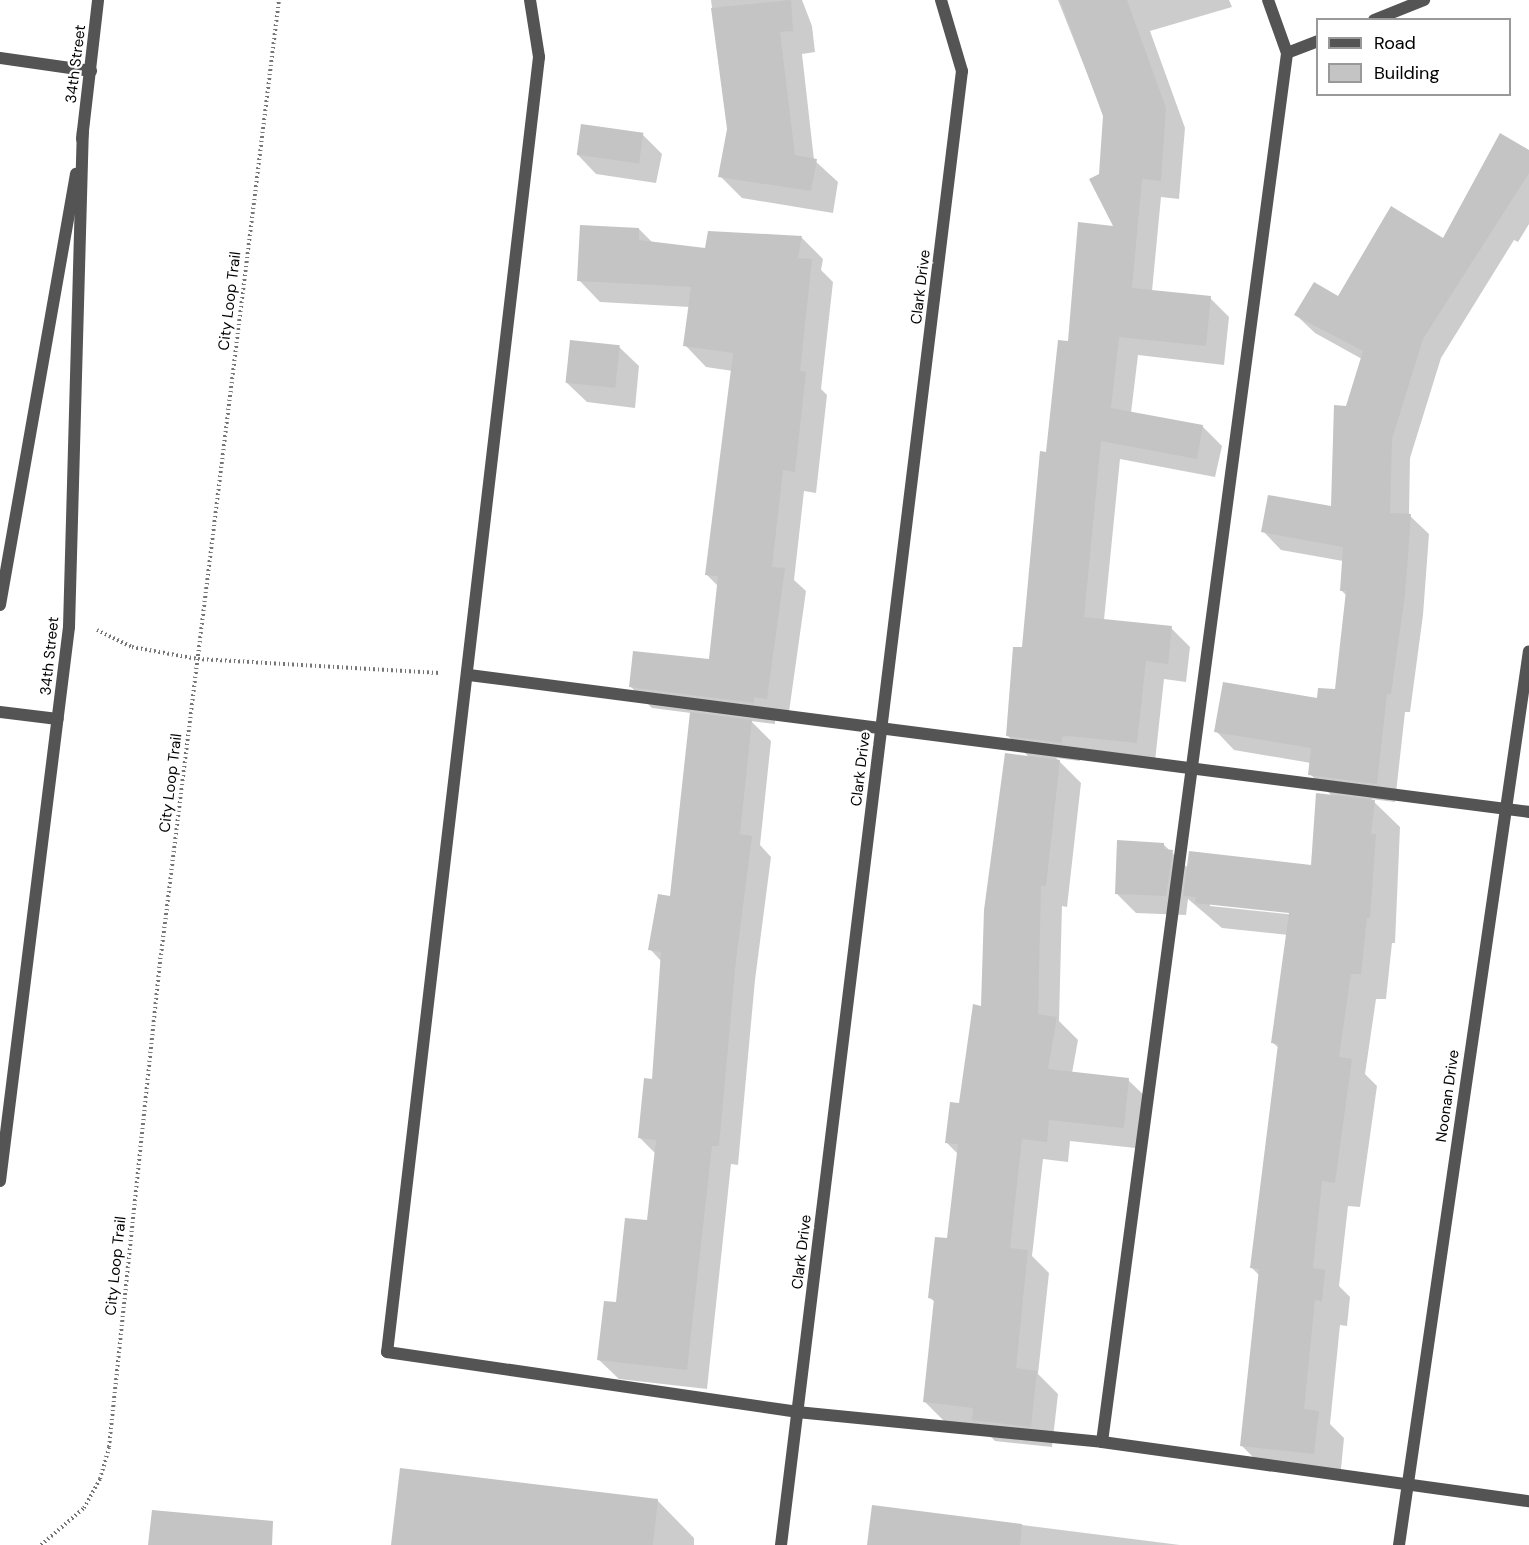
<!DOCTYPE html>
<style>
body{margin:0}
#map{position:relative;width:1529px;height:1545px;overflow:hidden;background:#fff;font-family:"DM Sans",sans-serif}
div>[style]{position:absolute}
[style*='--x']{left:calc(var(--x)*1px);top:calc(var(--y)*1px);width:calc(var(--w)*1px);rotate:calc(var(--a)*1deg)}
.shadow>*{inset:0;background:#0003}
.building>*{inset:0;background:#c4c4c4;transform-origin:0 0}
.path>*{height:4px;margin-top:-2px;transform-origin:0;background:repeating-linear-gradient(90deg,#767676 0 1.5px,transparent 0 4.5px)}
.service>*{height:12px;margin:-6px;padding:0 6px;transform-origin:6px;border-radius:6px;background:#545454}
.minor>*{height:12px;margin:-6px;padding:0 6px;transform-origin:6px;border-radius:6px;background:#545454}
.tertiary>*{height:12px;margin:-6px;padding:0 6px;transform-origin:6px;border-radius:6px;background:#545454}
span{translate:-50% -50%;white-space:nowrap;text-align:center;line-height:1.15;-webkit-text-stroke:4.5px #fff;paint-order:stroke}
.street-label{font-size:15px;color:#000}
.legend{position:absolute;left:1316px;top:18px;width:195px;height:78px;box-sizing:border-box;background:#fff;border:2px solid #999;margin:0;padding:8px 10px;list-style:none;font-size:18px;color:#000}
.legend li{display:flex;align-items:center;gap:12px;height:30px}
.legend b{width:30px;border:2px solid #999}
</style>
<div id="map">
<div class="shadow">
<i style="clip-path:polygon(711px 0,802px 0,812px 26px,815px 52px,802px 54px,814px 160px,838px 182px,833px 213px,742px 198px,720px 176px,728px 129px)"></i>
<i style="clip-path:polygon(1058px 0,1229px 0,1232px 7px,1150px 31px,1185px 128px,1179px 199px,1161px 197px,1152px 291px,1210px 298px,1229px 317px,1224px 365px,1138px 355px,1131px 413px,1203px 427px,1222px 446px,1215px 477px,1120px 459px,1104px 620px,1171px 628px,1190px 647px,1186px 682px,1164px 679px,1155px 761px,1081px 756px,1080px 761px,1056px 758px,1081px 783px,1067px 907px,1062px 906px,1059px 1021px,1078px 1040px,1072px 1073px,1128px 1080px,1150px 1101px,1145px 1149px,1070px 1141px,1068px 1162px,1043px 1159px,1032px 1256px,1049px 1273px,1038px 1374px,1058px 1394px,1052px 1447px,995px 1441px,981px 1427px,946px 1423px,925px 1402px,936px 1303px,930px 1298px,949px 1239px,958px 1154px,947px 1143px,960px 1105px,982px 1007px,1029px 757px,1007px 735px,1024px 649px,1048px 454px,1070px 343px,1116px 228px,1100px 175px,1104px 116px)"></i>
<i style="clip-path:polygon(643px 135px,662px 154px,656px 183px,596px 174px,577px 154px)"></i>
<i style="clip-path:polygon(evenodd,1529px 152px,1529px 224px,1518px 242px,1514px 240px,1441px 358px,1410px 458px,1409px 515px,1429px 534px,1423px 615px,1410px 712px,1405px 712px,1395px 802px,1371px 799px,1400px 827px,1395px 943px,1392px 943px,1386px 999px,1376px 999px,1365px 1074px,1377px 1086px,1360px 1207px,1348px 1206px,1339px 1286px,1350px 1297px,1347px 1326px,1340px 1325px,1330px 1424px,1344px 1438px,1340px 1479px,1267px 1471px,1241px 1445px,1260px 1276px,1251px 1267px,1279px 1048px,1273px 1043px,1288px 935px,1222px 928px,1188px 899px,1186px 915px,1136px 913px,1116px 893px,1163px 844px,1188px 868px,1312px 866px,1332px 796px,1310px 774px,1311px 763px,1234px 750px,1216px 731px,1337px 691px,1347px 596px,1341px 590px,1343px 561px,1281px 550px,1263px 531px,1332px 508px,1347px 408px,1362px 359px,1315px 333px,1296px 315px,1338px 298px,1443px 240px,1529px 152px,1210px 903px,1297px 912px,1296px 915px,1210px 906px,1210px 903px)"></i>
<i style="clip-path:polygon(639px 229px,653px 243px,706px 249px,709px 233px,802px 238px,823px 259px,821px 270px,833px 282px,821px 389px,827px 395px,816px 493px,804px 491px,794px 580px,806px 591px,788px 719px,775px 718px,775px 724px,751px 721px,771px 741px,760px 845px,771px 857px,755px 980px,738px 1165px,731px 1164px,707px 1389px,619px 1379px,599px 1360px,649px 1222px,656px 1154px,639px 1137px,654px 1081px,661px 961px,650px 949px,672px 897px,691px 713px,652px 708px,631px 687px,710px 661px,718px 586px,707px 575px,733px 371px,706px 367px,685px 345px,690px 307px,600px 302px,579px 280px)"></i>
<i style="clip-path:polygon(619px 347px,639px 366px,635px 408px,587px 402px,567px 383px)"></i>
<i style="clip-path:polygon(657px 1500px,694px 1538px,694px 1545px,393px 1545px)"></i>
<i style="clip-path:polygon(873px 1506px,1180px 1545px,868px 1545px)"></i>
</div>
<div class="building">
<i style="clip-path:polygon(791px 0,793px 31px,780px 32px,795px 155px,817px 159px,811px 191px,718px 177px,727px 129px,711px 8px)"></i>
<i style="clip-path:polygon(1060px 0,1127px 0,1166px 108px,1161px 181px,1142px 179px,1132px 288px,1211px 296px,1206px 346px,1119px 337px,1111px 408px,1203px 425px,1197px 459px,1101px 441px,1084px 617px,1172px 626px,1168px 664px,1146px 661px,1137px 743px,1069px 736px,1062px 737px,1062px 743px,1006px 736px,1013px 647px,1022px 647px,1040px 451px,1046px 452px,1058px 340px,1068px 341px,1078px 222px,1113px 226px,1089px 179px,1099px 174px,1103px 116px)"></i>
<i style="left:581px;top:124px;width:63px;height:31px;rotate:8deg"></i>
<i style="clip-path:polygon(1500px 133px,1529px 150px,1529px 173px,1423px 339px,1392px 439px,1390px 513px,1411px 514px,1405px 595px,1391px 694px,1387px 694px,1377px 784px,1308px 775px,1311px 748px,1214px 732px,1223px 682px,1317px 698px,1318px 688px,1335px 689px,1346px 591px,1340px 591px,1343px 547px,1261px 532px,1268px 495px,1331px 506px,1334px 405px,1346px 406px,1363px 351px,1294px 315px,1314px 282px,1338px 296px,1391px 206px,1443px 238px)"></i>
<i style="clip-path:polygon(580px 225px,639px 228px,639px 240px,705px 248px,708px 231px,802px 236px,798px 258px,812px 259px,800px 371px,806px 372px,795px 472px,783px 470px,772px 567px,785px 568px,767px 699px,754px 697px,754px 703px,629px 687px,633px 651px,709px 659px,718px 576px,705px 575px,733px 353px,683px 346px,691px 287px,577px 281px)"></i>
<i style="left:570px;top:340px;width:50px;height:43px;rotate:6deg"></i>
<i style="clip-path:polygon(690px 712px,752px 720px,740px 834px,752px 836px,736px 960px,719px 1146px,712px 1146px,687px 1370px,597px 1360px,604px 1301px,616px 1302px,625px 1218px,647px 1220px,656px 1140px,638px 1138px,644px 1078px,652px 1079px,661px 952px,648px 950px,658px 894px,670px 896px)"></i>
<i style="clip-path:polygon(1005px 753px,1060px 760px,1046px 886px,1041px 886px,1038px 1014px,1057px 1017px,1048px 1069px,1129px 1078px,1124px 1128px,1049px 1120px,1047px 1142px,1022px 1139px,1010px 1248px,1028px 1250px,1016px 1368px,1037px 1371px,1031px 1427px,972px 1420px,973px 1408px,923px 1402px,934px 1299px,928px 1298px,935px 1237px,947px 1238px,958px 1144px,945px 1143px,950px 1102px,959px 1103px,973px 1004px,981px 1006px,984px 910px)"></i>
<i style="clip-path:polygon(1316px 793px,1375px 800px,1371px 834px,1376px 834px,1370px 918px,1367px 918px,1361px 974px,1351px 974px,1339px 1057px,1352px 1059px,1335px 1183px,1322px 1181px,1313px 1268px,1325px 1270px,1322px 1301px,1315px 1300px,1304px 1409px,1319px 1411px,1314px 1454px,1240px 1446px,1259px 1269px,1250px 1268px,1278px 1044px,1271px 1043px,1289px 913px,1195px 903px,1196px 897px,1183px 896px,1189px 851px,1311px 865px)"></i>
<i style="clip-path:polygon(1117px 840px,1164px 843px,1164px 849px,1173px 850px,1166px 896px,1115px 894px)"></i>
<i style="clip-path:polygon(400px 1468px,658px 1499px,653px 1545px,391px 1545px)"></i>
<i style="clip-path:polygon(872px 1505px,1022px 1524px,1020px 1545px,867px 1545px)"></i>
<i style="clip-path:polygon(152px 1510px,273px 1521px,272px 1545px,148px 1545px)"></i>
</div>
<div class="path">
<i style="--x:97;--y:630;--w:39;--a:26"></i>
<i style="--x:132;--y:647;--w:67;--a:10.3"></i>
<i style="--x:198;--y:659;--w:242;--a:3.3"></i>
<i style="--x:41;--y:1545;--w:57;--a:-40.7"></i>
<i style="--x:84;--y:1508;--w:33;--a:-61"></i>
<i style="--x:100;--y:1479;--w:33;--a:-74"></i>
<i style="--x:109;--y:1447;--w:495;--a:-84"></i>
<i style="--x:161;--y:955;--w:962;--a:-82.96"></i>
</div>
<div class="service">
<i style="--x:530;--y:0;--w:58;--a:81"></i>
<i style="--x:539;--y:57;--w:1304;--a:96.69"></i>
<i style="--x:387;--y:1352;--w:414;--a:8.3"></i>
<i style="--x:797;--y:1412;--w:306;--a:5.6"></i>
<i style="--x:1102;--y:1442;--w:1401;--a:-82.41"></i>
<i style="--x:1287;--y:53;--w:56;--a:-109.7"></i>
<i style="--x:1374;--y:20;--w:54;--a:-21.8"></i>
<i style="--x:1287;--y:53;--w:33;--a:-21"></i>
<i style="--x:469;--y:675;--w:1069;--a:7.36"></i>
<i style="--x:1102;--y:1442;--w:431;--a:7.9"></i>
</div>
<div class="minor">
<i style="--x:0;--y:58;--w:92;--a:8.1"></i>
<i style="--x:781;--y:1545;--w:1485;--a:-83"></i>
<i style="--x:962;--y:71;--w:74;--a:-106.5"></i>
<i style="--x:1399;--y:1545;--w:903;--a:-81.73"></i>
</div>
<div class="tertiary">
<i style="--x:82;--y:139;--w:140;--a:-83.4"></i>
<i style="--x:0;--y:605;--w:438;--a:-80"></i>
<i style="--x:0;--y:712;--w:58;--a:6.9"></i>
<i style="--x:0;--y:1181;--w:558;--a:-82.9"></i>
<i style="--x:69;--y:627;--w:496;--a:-88.4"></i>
</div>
<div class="street-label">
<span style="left:76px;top:64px;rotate:-83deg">34th Street</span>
<span style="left:921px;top:287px;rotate:-83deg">Clark Drive</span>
<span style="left:230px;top:301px;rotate:-83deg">City Loop Trail</span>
<span style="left:50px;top:656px;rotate:-84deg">34th Street</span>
<span style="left:861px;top:769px;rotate:-83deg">Clark Drive</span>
<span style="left:171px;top:783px;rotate:-83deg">City Loop Trail</span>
<span style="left:1448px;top:1096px;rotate:-82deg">Noonan Drive</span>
<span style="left:802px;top:1252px;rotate:-83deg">Clark Drive</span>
<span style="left:116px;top:1266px;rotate:-84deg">City Loop Trail</span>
</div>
<ul class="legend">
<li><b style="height:8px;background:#545454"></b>Road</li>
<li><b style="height:16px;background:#c4c4c4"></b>Building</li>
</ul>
</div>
